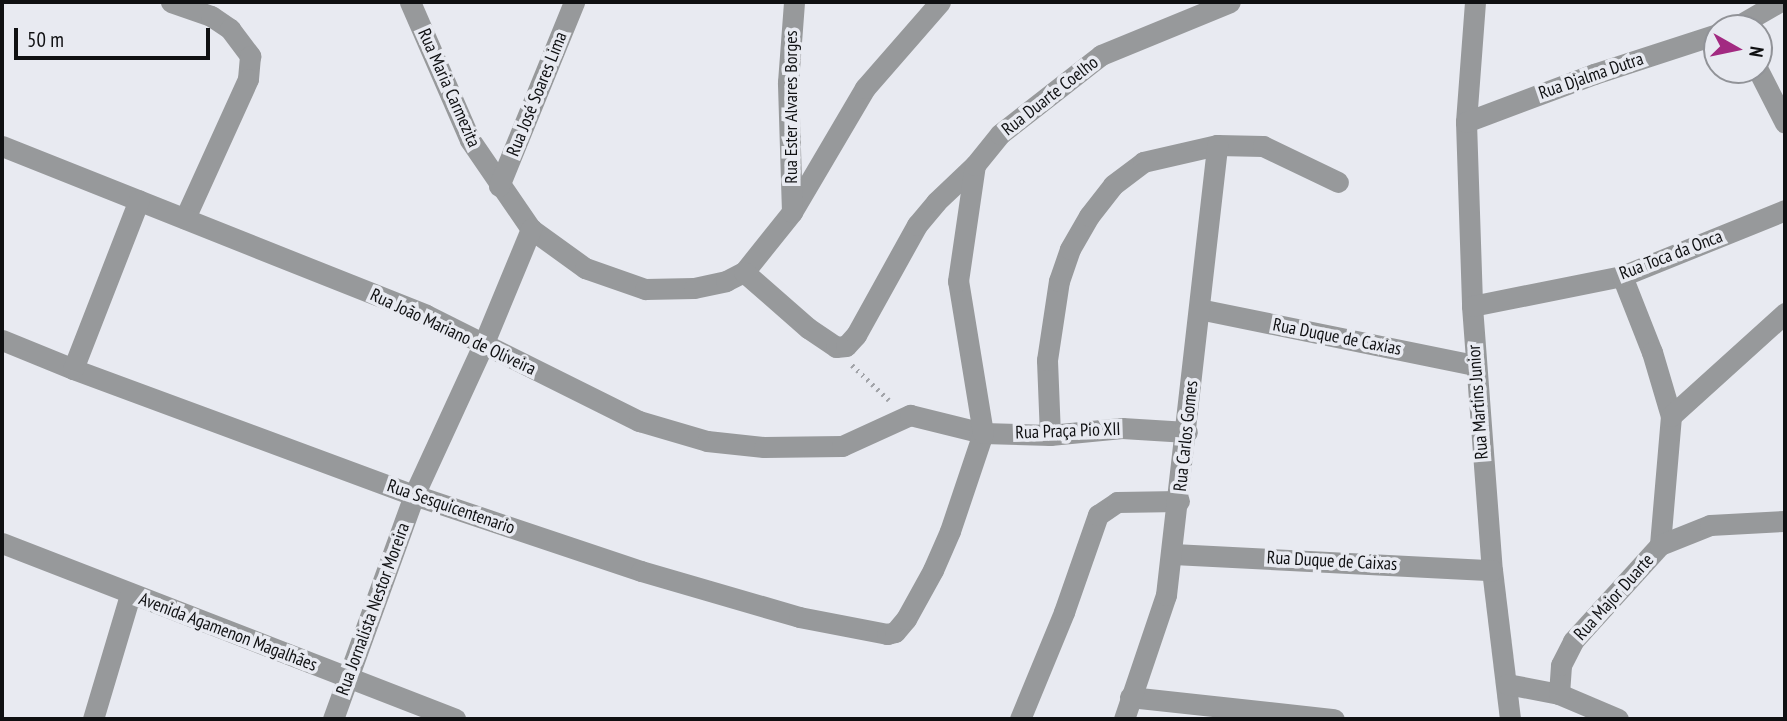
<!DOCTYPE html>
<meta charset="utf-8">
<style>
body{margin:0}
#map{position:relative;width:1787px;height:721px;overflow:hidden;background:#e8eaf1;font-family:"PT Sans Narrow",sans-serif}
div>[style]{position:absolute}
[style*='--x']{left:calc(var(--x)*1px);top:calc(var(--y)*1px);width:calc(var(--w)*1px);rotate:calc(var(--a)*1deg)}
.path>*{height:4.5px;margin-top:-2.25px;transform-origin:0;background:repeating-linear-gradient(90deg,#a2a4a9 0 2px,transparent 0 7px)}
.minor>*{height:21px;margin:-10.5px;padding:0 10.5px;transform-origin:10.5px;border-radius:10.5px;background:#97999b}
span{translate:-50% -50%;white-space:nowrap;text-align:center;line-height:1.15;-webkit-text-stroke:7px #e8eaf1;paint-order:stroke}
.street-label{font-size:18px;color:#0f1012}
.frame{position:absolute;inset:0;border:4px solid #0f1012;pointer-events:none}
.north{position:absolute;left:1703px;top:14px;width:70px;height:70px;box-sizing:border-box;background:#e8eaf1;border:2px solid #919398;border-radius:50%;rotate:99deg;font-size:19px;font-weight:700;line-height:28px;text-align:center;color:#0f1012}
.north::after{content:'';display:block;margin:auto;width:24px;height:32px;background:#a22a81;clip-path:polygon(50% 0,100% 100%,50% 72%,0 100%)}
.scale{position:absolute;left:14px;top:28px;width:196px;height:32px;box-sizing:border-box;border:4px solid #0f1012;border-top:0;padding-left:9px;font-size:21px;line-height:24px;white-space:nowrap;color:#0f1012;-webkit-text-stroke:5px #e8eaf1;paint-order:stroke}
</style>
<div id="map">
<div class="path">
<i style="--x:852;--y:365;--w:51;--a:43.4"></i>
</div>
<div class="minor">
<i style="--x:171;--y:2;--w:42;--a:19.3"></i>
<i style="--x:211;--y:16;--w:23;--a:34"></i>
<i style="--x:230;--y:29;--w:34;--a:53"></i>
<i style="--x:250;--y:56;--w:23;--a:95"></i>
<i style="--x:248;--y:79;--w:153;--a:114.4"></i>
<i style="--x:410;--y:2;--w:150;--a:66.5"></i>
<i style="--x:470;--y:140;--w:108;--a:55.6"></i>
<i style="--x:531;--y:229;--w:67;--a:35.8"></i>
<i style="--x:585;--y:268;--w:64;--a:19.3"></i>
<i style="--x:645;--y:289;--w:49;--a:-1.2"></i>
<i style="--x:694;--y:288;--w:33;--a:-12"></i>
<i style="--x:726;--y:281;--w:20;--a:-27"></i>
<i style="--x:744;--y:272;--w:77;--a:-51.3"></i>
<i style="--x:792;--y:212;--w:144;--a:-59.5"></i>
<i style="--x:865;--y:88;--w:114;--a:-48.9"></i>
<i style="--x:1475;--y:2;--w:120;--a:94.3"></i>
<i style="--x:1466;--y:122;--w:184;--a:88.1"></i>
<i style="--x:1472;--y:306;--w:265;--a:85.7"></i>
<i style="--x:1492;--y:570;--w:150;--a:83.1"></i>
<i style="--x:1734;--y:28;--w:52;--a:-30"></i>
<i style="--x:1758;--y:70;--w:59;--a:63"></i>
<i style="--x:1466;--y:122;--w:137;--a:-20.6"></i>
<i style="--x:1594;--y:74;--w:129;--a:-18"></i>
<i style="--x:2;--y:146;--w:456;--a:21.7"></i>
<i style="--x:426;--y:315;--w:238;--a:26.5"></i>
<i style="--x:639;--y:421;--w:71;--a:16.4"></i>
<i style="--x:707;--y:441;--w:57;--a:6"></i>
<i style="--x:764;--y:447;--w:78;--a:-0.7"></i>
<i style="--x:842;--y:446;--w:75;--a:-24.5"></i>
<i style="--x:910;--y:415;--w:75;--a:13.9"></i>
<i style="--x:983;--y:433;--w:67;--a:1.7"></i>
<i style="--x:1050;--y:435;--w:72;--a:-5.6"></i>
<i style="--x:1122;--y:428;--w:65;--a:3.5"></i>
<i style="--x:499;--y:186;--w:199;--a:-67.8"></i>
<i style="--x:792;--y:212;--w:130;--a:-91.8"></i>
<i style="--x:788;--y:82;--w:80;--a:-85.7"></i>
<i style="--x:744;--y:272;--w:85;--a:41.2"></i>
<i style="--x:808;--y:328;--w:34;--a:34"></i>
<i style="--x:836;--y:347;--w:10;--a:-6"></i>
<i style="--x:846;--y:346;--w:15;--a:-48"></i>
<i style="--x:856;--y:335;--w:126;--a:-61"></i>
<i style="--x:917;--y:225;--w:30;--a:-50"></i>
<i style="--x:936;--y:202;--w:54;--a:-43.5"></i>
<i style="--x:1622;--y:276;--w:82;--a:68.5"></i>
<i style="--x:1652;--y:352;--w:67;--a:73.5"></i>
<i style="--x:1671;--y:416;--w:129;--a:94.9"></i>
<i style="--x:1472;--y:306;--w:153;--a:-11.3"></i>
<i style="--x:1622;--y:276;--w:176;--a:-22"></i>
<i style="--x:1199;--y:309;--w:282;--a:11.5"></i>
<i style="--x:2;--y:340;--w:77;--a:22.2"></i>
<i style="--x:73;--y:369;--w:364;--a:20.3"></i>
<i style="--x:414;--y:495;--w:239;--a:18.5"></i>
<i style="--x:641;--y:571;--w:165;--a:16.2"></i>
<i style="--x:799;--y:617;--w:90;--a:10.9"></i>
<i style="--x:887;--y:634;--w:8;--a:-14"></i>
<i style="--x:895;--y:632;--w:17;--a:-50"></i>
<i style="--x:906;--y:619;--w:56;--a:-61.1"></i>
<i style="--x:933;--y:570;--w:43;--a:-66.4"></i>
<i style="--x:950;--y:531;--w:103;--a:-71.4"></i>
<i style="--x:983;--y:433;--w:154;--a:-99.3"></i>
<i style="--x:958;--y:281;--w:117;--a:-81.7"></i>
<i style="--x:975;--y:165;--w:40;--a:-51"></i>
<i style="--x:1000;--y:134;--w:128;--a:-38"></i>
<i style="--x:1101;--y:55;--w:139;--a:-22.3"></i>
<i style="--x:73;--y:369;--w:181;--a:-68.7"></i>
<i style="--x:1671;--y:416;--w:154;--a:-42.1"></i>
<i style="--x:1050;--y:435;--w:75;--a:-92.3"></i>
<i style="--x:1047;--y:360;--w:80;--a:-81.4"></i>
<i style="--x:1059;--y:281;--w:34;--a:-71"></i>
<i style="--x:1070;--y:249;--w:38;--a:-60"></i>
<i style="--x:1089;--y:216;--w:39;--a:-52"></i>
<i style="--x:1113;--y:185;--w:38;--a:-37"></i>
<i style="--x:1143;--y:162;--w:76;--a:-12.9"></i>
<i style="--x:1217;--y:145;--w:46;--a:1.2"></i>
<i style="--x:1263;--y:146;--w:83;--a:25.6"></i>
<i style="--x:2;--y:543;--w:486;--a:21.2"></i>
<i style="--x:1173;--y:554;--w:319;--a:2.9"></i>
<i style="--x:1507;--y:684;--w:53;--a:10.9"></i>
<i style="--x:1559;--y:694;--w:64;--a:23"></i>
<i style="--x:1559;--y:694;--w:29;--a:-86"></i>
<i style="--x:1561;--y:665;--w:27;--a:-63"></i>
<i style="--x:1573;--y:641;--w:130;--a:-47.8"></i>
<i style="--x:1660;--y:545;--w:54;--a:-21.8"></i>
<i style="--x:1710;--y:525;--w:75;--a:-3.1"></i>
<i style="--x:1130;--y:697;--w:205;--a:6.2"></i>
<i style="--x:93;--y:719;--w:129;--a:-73.4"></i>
<i style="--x:333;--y:719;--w:238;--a:-70.1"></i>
<i style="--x:414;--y:495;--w:165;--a:-65.3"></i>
<i style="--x:483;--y:345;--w:126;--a:-67.5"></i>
<i style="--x:1020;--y:719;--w:116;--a:-67.6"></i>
<i style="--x:1064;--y:612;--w:103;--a:-70.7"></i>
<i style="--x:1098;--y:515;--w:23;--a:-34"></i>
<i style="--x:1117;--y:502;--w:62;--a:-0.9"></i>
<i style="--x:1124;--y:719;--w:131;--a:-71.3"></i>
<i style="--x:1166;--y:595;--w:453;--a:-83.5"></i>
</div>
<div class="street-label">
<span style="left:1591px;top:76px;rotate:-19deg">Rua Djalma Dutra</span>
<span style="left:449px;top:88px;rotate:66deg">Rua Maria Carmezita</span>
<span style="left:537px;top:94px;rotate:-68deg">Rua José Soares Lima</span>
<span style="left:1050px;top:96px;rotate:-38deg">Rua Duarte Coelho</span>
<span style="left:791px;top:107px;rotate:-90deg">Rua Ester Alvares Borges</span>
<span style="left:1671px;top:255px;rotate:-21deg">Rua Toca da Onca</span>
<span style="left:453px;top:332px;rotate:25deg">Rua João Mariano de Oliveira</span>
<span style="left:1337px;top:337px;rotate:11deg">Rua Duque de Caxias</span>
<span style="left:1478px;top:402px;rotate:-94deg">Rua Martins Junior</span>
<span style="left:1068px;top:431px;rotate:-2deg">Rua Praça Pio XII</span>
<span style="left:1186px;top:436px;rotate:-84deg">Rua Carlos Gomes</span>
<span style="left:451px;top:507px;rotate:19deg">Rua Sesquicentenario</span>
<span style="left:1332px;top:561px;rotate:3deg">Rua Duque de Caixas</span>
<span style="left:1614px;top:597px;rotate:-48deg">Rua Major Duarte</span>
<span style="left:373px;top:609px;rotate:-70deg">Rua Jornalista Nestor Moreira</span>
<span style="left:228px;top:632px;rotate:21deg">Avenida Agamenon Magalhães</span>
</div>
<div class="frame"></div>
<div class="north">N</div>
<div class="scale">50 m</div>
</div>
